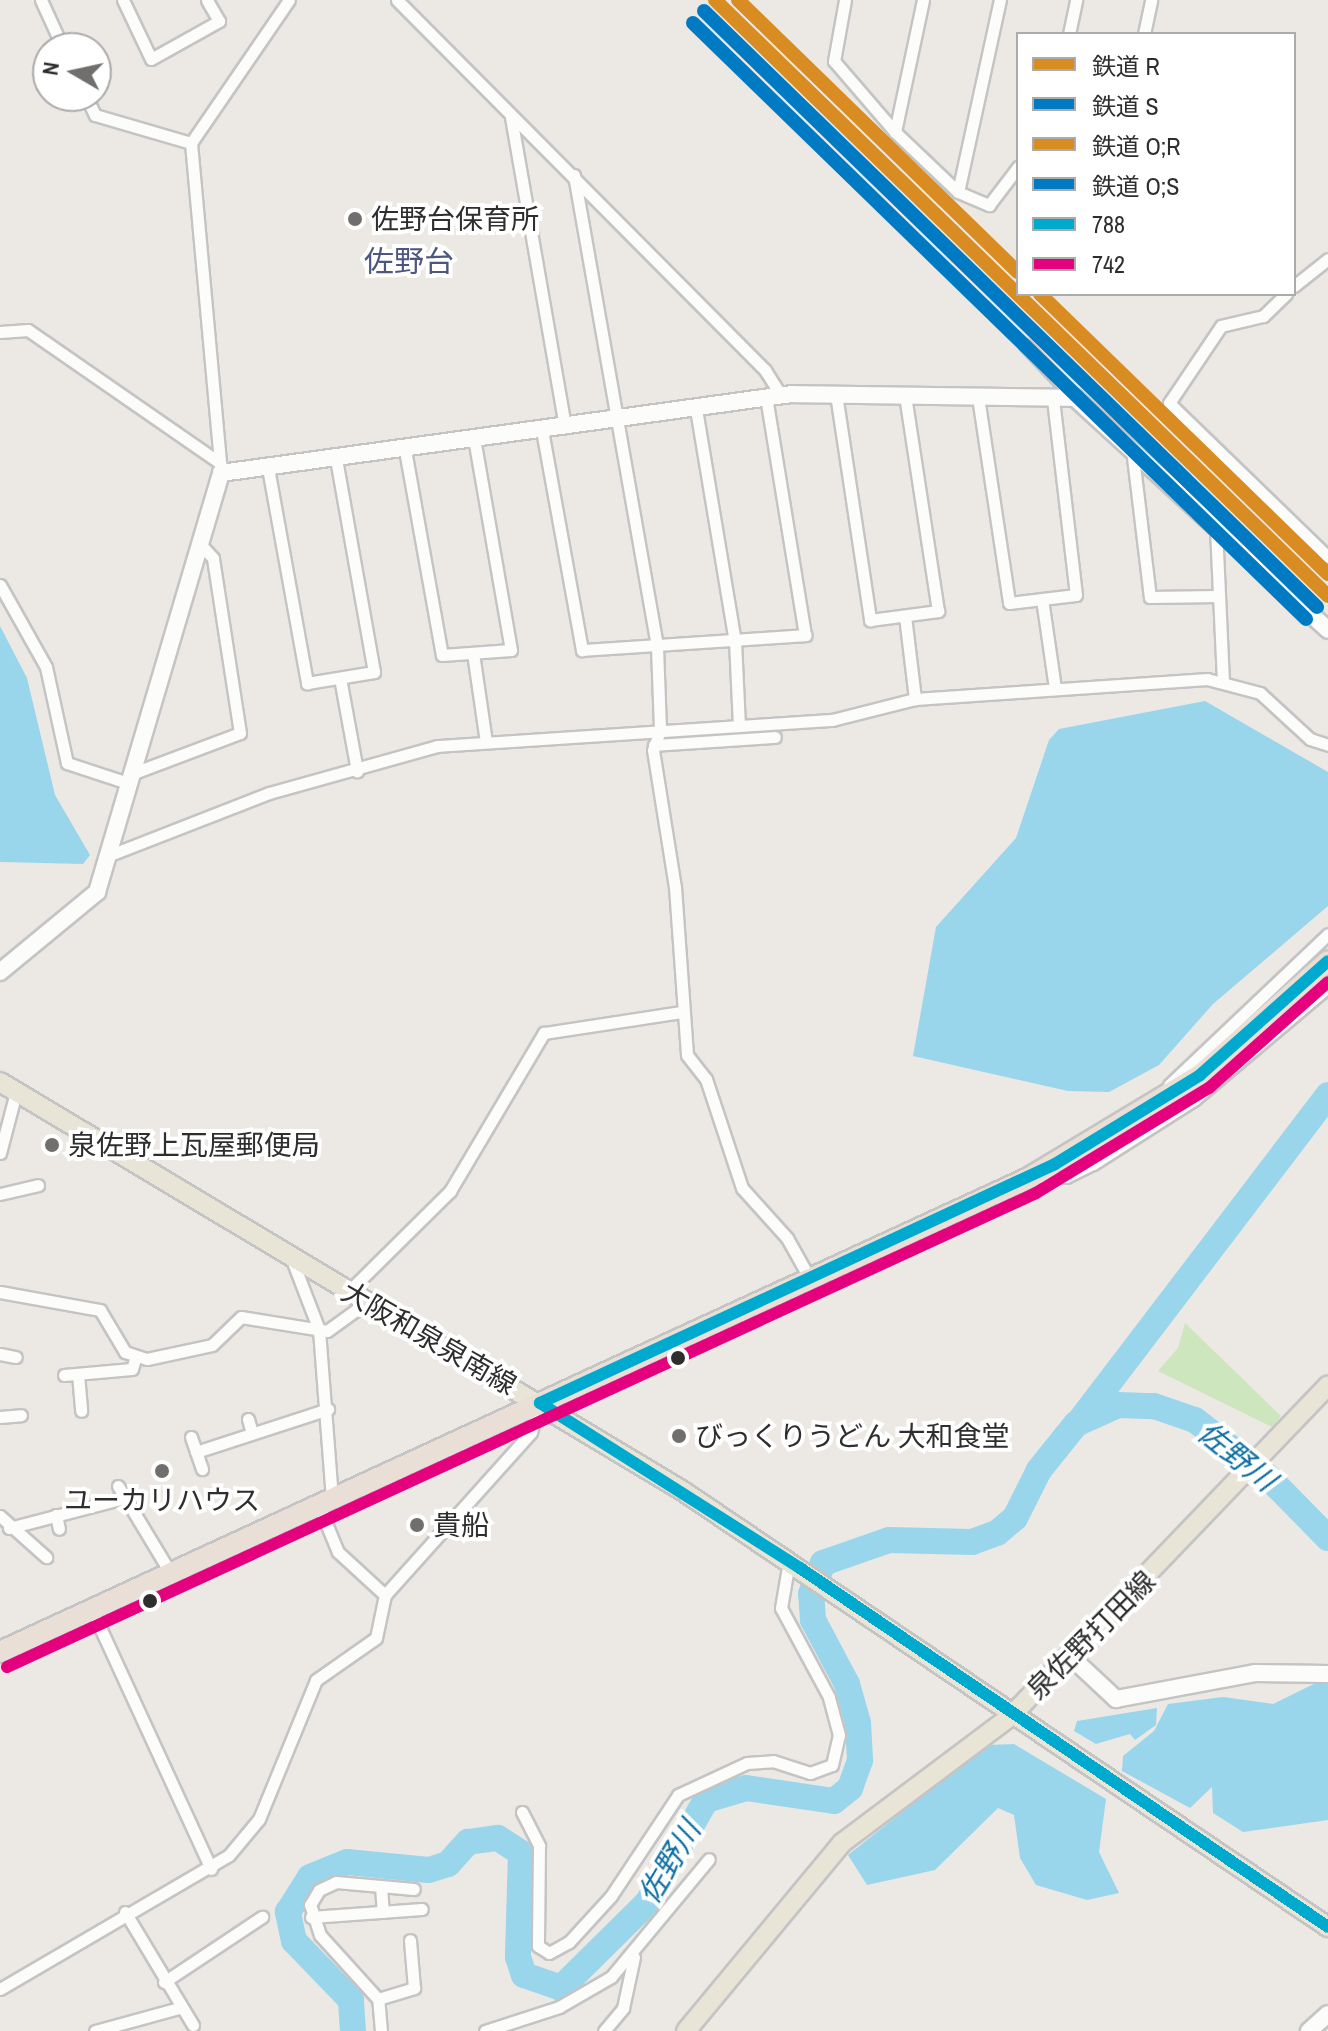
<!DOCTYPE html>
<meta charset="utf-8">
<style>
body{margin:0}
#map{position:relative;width:1328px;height:2031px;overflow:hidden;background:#ece8e4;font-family:"Archivo Narrow","Noto Sans JP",sans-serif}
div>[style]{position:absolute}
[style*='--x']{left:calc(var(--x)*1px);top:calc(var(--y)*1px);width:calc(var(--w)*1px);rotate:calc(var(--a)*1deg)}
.green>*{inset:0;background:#cee6be}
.water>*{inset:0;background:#99d6ec}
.river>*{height:26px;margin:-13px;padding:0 13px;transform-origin:13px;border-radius:13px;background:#99d6ec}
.roads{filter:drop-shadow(2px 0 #c5c4c5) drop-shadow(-2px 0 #c5c4c5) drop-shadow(0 2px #c5c4c5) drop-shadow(0 -2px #c5c4c5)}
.street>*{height:11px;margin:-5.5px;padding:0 5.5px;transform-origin:5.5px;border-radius:5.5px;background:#fcfcfb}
.secondary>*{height:16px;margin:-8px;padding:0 8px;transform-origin:8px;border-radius:8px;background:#fcfcfb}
.primary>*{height:18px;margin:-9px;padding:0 9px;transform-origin:9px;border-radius:9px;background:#e8e4d6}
.highway>*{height:20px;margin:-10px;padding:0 10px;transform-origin:10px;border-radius:10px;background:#eadfd6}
.bus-1>*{height:12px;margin:-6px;padding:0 6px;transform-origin:6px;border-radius:6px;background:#00a9ce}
.bus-2>*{height:12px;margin:-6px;padding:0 6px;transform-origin:6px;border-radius:6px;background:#e5007d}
.rail-1>*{height:14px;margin:-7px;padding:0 7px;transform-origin:7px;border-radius:7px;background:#d98c21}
.rail-2>*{height:14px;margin:-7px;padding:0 7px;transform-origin:7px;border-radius:7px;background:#007ac2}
.rail-3>*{height:14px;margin:-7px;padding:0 7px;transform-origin:7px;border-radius:7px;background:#d98c21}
.rail-4>*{height:14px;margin:-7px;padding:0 7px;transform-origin:7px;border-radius:7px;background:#007ac2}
.dots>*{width:22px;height:22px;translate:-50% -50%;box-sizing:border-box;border:4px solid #fff;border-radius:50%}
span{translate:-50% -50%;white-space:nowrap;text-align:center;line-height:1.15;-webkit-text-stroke:8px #fff;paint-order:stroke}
.poi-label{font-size:28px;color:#2e2e2e}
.left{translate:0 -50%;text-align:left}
.street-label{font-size:28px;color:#2e2e2e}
.neighbourhood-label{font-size:30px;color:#4d5680}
.water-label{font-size:30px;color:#0d6fa3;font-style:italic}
.legend{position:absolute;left:1016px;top:32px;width:280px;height:264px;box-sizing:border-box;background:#fff;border:2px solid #ababab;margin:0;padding:10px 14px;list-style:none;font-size:24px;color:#2e2e2e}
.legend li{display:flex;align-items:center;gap:16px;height:40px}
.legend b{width:40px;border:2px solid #ababab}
.north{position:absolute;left:32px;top:32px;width:80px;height:80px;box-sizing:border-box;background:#fff;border:2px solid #ababab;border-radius:50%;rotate:279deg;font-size:22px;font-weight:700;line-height:32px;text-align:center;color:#2e2e2e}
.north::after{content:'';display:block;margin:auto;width:28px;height:36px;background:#706f6e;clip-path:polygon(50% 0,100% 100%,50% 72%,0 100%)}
</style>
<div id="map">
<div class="green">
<i style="clip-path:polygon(1185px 1323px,1281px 1416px,1272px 1427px,1158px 1371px,1178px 1348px)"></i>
</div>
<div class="water">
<i style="clip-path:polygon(0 626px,27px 678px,55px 795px,90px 855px,83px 864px,0 862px)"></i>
<i style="clip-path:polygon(1205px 701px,1328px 772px,1328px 906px,1213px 1004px,1159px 1065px,1109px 1092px,1068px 1091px,913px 1056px,936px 927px,1016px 838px,1049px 740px,1059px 729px)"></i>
<i style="clip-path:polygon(1320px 1681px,1328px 1683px,1328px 1820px,1243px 1832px,1213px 1813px,1212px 1787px,1190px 1808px,1122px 1771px,1123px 1756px,1154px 1731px,1168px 1704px,1223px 1697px,1273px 1704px)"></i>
<i style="clip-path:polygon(1157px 1708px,1156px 1725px,1135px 1740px,1130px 1734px,1096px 1744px,1074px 1731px,1077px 1721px)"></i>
<i style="clip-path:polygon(1014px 1744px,1106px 1799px,1099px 1852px,1119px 1893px,1087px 1900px,1036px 1885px,1020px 1858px,1014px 1815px,998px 1808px,935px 1870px,867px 1885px,848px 1855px,987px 1745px)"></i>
</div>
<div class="river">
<i style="--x:1079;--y:1422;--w:411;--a:-52.7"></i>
<i style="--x:353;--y:2031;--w:31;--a:-94"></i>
<i style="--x:351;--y:2000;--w:82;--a:-134"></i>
<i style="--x:294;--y:1941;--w:30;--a:-102"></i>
<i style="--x:288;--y:1912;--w:41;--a:-57.8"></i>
<i style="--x:310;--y:1877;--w:40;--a:-22"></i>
<i style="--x:347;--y:1862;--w:82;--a:5.6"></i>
<i style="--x:429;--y:1870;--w:20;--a:-18"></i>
<i style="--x:448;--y:1864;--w:30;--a:-48"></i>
<i style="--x:468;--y:1842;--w:30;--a:-8"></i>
<i style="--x:498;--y:1838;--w:27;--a:33"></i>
<i style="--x:521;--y:1853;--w:104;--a:91.7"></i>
<i style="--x:518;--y:1957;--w:19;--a:72"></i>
<i style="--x:524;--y:1975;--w:39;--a:19"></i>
<i style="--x:561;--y:1988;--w:122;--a:-44.7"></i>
<i style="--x:648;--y:1902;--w:117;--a:-60.4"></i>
<i style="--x:706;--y:1800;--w:42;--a:-16.7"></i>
<i style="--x:746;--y:1788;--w:89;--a:8.4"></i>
<i style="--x:834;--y:1801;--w:21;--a:-39"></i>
<i style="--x:850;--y:1788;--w:30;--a:-70"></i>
<i style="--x:860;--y:1760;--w:37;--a:-93"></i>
<i style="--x:858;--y:1723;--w:41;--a:-105.8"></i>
<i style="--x:847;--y:1684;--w:72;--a:-118"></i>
<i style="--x:813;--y:1620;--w:26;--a:-94"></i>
<i style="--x:811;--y:1594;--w:33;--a:-69"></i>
<i style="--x:823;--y:1563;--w:70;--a:-19.2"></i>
<i style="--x:889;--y:1540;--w:83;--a:1.4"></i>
<i style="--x:972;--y:1542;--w:27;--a:-20"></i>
<i style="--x:997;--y:1533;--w:23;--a:-40"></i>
<i style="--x:1015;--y:1518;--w:54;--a:-63.4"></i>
<i style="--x:1039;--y:1470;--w:59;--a:-51.2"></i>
<i style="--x:1076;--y:1424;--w:46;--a:-24.3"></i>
<i style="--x:1118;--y:1405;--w:36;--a:2"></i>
<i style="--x:1154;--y:1406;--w:43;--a:18.9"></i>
<i style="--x:1195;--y:1420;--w:91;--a:37.9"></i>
<i style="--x:1267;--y:1476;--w:87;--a:45.5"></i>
</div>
<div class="roads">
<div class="street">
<i style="--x:41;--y:0;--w:53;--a:65.4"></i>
<i style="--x:123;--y:0;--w:65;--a:64.6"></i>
<i style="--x:151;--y:59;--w:78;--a:-29.2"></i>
<i style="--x:219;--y:21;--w:24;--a:-120"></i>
<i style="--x:397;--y:0;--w:522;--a:45.16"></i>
<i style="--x:765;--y:370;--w:31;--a:58"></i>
<i style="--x:845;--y:0;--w:62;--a:100.2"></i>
<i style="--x:834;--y:61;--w:94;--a:49.3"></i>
<i style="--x:923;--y:0;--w:135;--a:102"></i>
<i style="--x:895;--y:132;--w:87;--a:43.6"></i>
<i style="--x:958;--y:192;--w:34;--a:23"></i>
<i style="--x:989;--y:205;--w:48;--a:-52.7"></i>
<i style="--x:1069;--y:34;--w:35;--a:-78"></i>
<i style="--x:1144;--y:34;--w:35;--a:-78"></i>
<i style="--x:86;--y:96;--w:21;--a:65"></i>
<i style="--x:95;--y:115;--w:100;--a:16.3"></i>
<i style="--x:191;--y:143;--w:173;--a:-55.6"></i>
<i style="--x:511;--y:117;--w:315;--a:80.1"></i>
<i style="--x:191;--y:143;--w:331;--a:84.8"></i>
<i style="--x:574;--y:175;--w:479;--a:80"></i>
<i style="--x:657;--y:647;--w:83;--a:87.9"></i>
<i style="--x:660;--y:730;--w:21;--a:109"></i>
<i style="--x:653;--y:750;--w:139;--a:80.9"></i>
<i style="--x:675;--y:887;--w:168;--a:85.9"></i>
<i style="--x:687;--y:1055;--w:31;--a:52"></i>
<i style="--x:706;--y:1079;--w:115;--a:71.7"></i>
<i style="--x:742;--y:1188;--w:67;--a:48"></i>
<i style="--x:787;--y:1238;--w:47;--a:60.7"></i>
<i style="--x:958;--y:192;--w:197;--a:-77.7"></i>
<i style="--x:1294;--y:286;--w:43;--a:-38.5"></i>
<i style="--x:1286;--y:294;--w:32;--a:136"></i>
<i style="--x:1263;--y:316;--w:43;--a:166.6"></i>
<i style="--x:1221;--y:326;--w:93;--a:124"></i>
<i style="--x:1169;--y:403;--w:221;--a:44.1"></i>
<i style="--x:0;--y:332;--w:28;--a:-4"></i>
<i style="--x:28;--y:330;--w:234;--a:34.7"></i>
<i style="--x:1025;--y:345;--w:73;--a:46.7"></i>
<i style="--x:836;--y:394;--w:229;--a:81.4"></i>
<i style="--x:870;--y:620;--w:69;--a:-7.5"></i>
<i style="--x:938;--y:611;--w:219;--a:-98.7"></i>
<i style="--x:978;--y:397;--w:208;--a:81.4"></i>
<i style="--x:1009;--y:603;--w:67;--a:-6.8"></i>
<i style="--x:1076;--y:595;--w:198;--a:-96.7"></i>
<i style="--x:696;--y:409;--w:235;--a:80.5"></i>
<i style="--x:735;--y:641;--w:85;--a:87.3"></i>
<i style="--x:542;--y:430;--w:224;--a:79.7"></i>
<i style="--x:582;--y:650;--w:224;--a:-3.8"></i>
<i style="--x:805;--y:635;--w:240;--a:-99.3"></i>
<i style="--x:1132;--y:449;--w:149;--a:83.1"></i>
<i style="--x:1150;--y:597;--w:69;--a:-0.8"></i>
<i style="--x:405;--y:450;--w:208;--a:79.8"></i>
<i style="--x:442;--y:655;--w:69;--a:-4.1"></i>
<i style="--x:511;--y:650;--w:214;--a:-99.9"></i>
<i style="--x:268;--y:468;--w:219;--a:79.7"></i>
<i style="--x:307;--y:683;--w:68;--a:-9.3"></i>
<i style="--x:374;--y:672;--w:217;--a:-100.1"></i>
<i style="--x:1216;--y:528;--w:153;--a:87.4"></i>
<i style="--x:0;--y:585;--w:94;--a:60.7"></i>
<i style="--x:46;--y:667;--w:98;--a:77.7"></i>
<i style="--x:67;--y:763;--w:64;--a:18.2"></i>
<i style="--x:1042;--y:599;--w:90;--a:81.7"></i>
<i style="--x:905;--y:616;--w:84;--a:83.1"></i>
<i style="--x:473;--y:653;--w:90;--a:81.7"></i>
<i style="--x:340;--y:678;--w:95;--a:79.6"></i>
<i style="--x:654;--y:745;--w:121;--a:-3.8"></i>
<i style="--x:131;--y:774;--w:116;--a:-20.6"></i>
<i style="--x:240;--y:733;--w:177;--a:-98.8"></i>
<i style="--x:213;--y:558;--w:18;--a:-133"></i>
<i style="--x:110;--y:855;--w:171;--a:-21.3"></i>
<i style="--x:269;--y:793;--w:174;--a:-15.6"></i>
<i style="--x:437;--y:746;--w:396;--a:-3.8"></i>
<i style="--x:832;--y:720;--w:86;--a:-14.2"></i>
<i style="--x:915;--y:699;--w:293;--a:-3.9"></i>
<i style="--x:1207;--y:679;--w:55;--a:14.8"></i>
<i style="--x:1260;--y:693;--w:68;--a:42.6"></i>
<i style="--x:1310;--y:739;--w:19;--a:18"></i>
<i style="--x:1169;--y:1085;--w:219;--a:-43.5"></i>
<i style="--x:0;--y:1153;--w:63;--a:-75.3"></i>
<i style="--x:1036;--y:1177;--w:30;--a:0"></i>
<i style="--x:1066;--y:1177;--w:30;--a:-26"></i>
<i style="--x:1093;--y:1164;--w:121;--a:-32.5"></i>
<i style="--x:1195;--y:1099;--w:174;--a:-40.1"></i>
<i style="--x:0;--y:1194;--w:39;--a:-13"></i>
<i style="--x:291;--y:1257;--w:78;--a:69"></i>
<i style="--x:319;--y:1330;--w:169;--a:85.6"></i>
<i style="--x:349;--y:1291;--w:142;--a:-44.7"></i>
<i style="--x:450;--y:1191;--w:184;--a:-59.3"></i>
<i style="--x:544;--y:1033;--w:140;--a:-8.7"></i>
<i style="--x:0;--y:1292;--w:102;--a:10.2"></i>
<i style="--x:100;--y:1310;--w:49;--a:59.2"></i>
<i style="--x:125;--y:1352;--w:23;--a:18"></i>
<i style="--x:147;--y:1359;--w:66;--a:-12.2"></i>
<i style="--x:212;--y:1345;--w:40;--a:-44"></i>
<i style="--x:241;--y:1317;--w:87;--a:9.2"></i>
<i style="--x:327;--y:1331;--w:49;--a:-35.9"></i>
<i style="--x:0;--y:1354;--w:16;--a:11"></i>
<i style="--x:78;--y:1374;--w:37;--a:85"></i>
<i style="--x:64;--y:1375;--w:68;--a:-5"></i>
<i style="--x:132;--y:1369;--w:10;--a:-73"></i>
<i style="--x:0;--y:1417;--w:21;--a:-5"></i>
<i style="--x:248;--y:1419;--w:15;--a:74"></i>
<i style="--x:191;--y:1437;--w:34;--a:71"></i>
<i style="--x:196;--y:1452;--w:139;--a:-18"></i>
<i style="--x:118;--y:1486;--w:103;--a:58.9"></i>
<i style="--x:318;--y:1504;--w:52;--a:67.4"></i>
<i style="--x:338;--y:1552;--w:64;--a:42.5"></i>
<i style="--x:56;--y:1515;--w:14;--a:78"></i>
<i style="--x:0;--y:1516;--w:62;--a:41.7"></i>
<i style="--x:9;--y:1528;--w:119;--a:-14.6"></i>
<i style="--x:92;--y:1610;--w:285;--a:65.3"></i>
<i style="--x:522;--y:1812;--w:38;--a:63"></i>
<i style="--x:539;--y:1846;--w:100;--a:90.6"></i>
<i style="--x:538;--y:1946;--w:13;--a:32"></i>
<i style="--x:549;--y:1953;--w:23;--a:-29"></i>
<i style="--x:569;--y:1942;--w:62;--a:-47.6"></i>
<i style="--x:611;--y:1896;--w:121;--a:-56.4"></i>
<i style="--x:678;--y:1795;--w:76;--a:-24.9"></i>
<i style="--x:747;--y:1763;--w:26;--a:-4"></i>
<i style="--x:773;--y:1761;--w:39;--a:18"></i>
<i style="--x:810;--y:1773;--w:23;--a:-20"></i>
<i style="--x:832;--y:1765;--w:31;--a:-77"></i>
<i style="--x:839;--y:1735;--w:39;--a:-105"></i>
<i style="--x:829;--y:1697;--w:101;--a:-118.3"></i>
<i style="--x:781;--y:1608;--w:48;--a:-80.3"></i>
<i style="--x:381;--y:1886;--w:26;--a:86"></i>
<i style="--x:125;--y:1912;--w:132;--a:59"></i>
<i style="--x:311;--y:1917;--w:111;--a:-4.1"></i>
<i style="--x:164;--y:1982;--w:118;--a:-33.6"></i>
<i style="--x:0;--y:1989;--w:265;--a:-30.3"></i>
<i style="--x:229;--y:1855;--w:47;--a:-50.2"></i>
<i style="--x:259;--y:1819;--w:150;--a:-67.7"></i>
<i style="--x:316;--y:1680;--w:73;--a:-35"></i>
<i style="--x:376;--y:1638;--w:44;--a:-78.2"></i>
<i style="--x:385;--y:1595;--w:219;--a:-48.1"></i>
<i style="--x:531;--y:1432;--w:30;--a:-73"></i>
<i style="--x:378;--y:1999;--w:38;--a:-17"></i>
<i style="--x:414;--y:1988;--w:48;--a:-94.8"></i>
<i style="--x:95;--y:2031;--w:87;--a:-15.3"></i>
<i style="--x:381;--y:2031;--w:32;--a:-95"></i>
<i style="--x:378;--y:1999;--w:86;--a:-132.2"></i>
<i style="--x:320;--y:1935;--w:32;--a:-108"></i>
<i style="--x:310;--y:1905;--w:17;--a:-59"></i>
<i style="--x:319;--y:1890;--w:19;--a:-25"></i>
<i style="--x:336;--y:1882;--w:78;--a:5.1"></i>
<i style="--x:485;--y:2031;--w:78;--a:-18"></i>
<i style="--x:559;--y:2007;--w:60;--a:-30"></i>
<i style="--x:611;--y:1977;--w:153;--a:-50.3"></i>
<i style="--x:604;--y:2031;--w:30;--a:-50"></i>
<i style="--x:623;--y:2008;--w:52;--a:-77.8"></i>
</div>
<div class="secondary">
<i style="--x:0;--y:972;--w:126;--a:-39.5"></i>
<i style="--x:97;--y:892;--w:437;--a:-73.5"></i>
<i style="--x:221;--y:473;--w:576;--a:-7.88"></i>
<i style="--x:792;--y:394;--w:283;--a:0.8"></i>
<i style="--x:1075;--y:398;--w:343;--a:42.5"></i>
<i style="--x:1071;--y:1657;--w:62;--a:43"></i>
<i style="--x:1116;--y:1699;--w:141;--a:-10.6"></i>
<i style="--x:1255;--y:1673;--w:73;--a:0.8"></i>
<i style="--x:1309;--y:2031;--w:25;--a:-42"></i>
</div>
<div class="primary">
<i style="--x:0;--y:1082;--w:796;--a:30.91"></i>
<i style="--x:683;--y:1491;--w:779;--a:34.06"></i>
<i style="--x:686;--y:2031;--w:244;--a:-50.3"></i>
<i style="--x:842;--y:1843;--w:211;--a:-36.9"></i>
<i style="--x:1011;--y:1716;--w:458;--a:-46.2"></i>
</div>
<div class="highway">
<i style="--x:0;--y:1652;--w:1133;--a:-24.73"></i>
<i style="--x:1029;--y:1178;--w:200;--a:-31.1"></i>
<i style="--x:1200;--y:1075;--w:171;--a:-41.7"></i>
</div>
</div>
<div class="bus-1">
<i style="--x:540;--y:1403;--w:308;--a:32.4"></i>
<i style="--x:800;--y:1568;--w:638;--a:34.21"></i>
<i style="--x:540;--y:1403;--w:568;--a:-24.89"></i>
<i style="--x:1055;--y:1164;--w:170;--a:-31.5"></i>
<i style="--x:1200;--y:1075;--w:171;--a:-41.7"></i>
</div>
<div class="bus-2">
<i style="--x:7;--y:1667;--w:1133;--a:-24.73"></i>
<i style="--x:1036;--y:1193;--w:202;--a:-31.3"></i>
<i style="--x:1209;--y:1088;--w:159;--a:-41.7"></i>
</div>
<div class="rail-1">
<i style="--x:715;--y:0;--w:855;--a:44.19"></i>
</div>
<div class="rail-2">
<i style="--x:704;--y:11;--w:855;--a:44.19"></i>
</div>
<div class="rail-3">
<i style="--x:738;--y:0;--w:390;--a:44.2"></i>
<i style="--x:1040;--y:294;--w:402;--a:44.2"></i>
</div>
<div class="rail-4">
<i style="--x:693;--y:23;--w:855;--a:44.19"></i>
</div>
<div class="dots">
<i style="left:355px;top:219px;background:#706f6e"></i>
<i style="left:52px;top:1145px;background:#706f6e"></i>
<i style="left:678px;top:1358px;background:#2e2e2e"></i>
<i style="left:679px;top:1436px;background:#706f6e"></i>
<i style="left:162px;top:1471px;background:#706f6e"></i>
<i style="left:417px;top:1525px;background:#706f6e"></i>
<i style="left:150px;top:1601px;background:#2e2e2e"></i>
</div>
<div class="poi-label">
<span class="left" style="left:371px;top:219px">佐野台保育所</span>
<span class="left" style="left:68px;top:1145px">泉佐野上瓦屋郵便局</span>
<span class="left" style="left:695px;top:1436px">びっくりうどん 大和食堂</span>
<span style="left:162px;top:1500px">ユーカリハウス</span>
<span class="left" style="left:433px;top:1525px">貴船</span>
</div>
<div class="street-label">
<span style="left:429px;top:1338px;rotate:30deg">大阪和泉泉南線</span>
<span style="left:1091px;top:1635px;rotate:-45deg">泉佐野打田線</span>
</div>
<div class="neighbourhood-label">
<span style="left:409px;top:261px">佐野台</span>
</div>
<div class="water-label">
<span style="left:1237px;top:1456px;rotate:39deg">佐野川</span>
<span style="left:669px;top:1862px;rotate:-59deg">佐野川</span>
</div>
<ul class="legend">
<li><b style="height:10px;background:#d98c21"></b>鉄道 R</li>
<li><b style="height:10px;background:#007ac2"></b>鉄道 S</li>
<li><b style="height:10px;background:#d98c21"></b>鉄道 O;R</li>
<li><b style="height:10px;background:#007ac2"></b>鉄道 O;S</li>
<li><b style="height:10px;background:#00a9ce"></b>788</li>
<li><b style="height:10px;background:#e5007d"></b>742</li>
</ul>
<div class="north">N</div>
</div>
